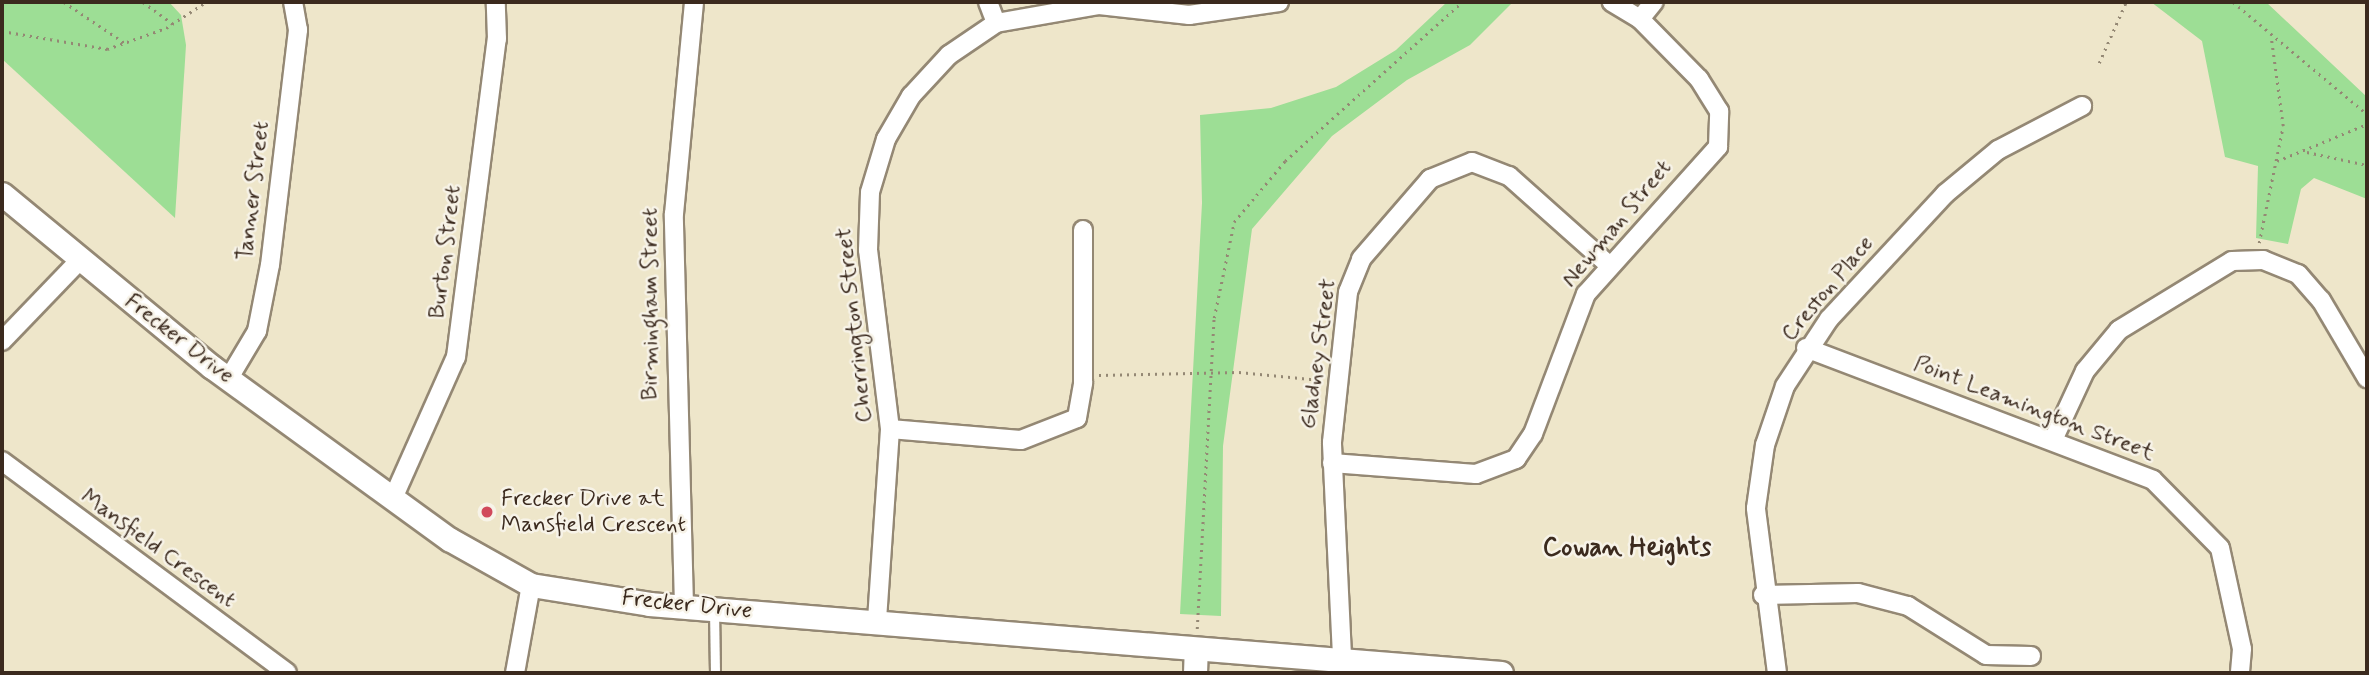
<!DOCTYPE html>
<style>
body{margin:0}
#map{position:relative;width:2369px;height:675px;overflow:hidden;background:#eee6ca;font-family:Mynerve,sans-serif}
div>[style]{position:absolute}
[style*='--x']{left:calc(var(--x)*1px);top:calc(var(--y)*1px);width:calc(var(--w)*1px);rotate:calc(var(--a)*1deg)}
.green>*{inset:0;background:#9dde95}
.path>*{height:2.5px;margin-top:-1.25px;transform-origin:0;background:repeating-linear-gradient(90deg,#948874 0 2px,transparent 0 7px)}
.roads{filter:drop-shadow(2px 0 #948874) drop-shadow(-2px 0 #948874) drop-shadow(0 2px #948874) drop-shadow(0 -2px #948874)}
.service>*{height:9px;margin:-4.5px;padding:0 4.5px;transform-origin:4.5px;border-radius:4.5px;background:#fff}
.minor>*{height:18px;margin:-9px;padding:0 9px;transform-origin:9px;border-radius:9px;background:#fff}
.tertiary>*{height:23px;margin:-11.5px;padding:0 11.5px;transform-origin:11.5px;border-radius:11.5px;background:#fff}
.dots>*{width:19px;height:19px;translate:-50% -50%;box-sizing:border-box;border:4px solid #f7f3e8;border-radius:50%}
span{translate:-50% -50%;white-space:nowrap;text-align:center;line-height:1.15;-webkit-text-stroke:5px #f7f3e8;paint-order:stroke}
.street-label{font-size:23px;color:#3b2a1e}
.poi-label{font-size:23px;color:#3b2a1e}
.left{translate:0 -50%;text-align:left}
.quarter-label{font-size:26px;color:#3b2a1e;font-weight:700}
.frame{position:absolute;inset:0;border:4px solid #3b2a1e;pointer-events:none}
</style>
<div id="map">
<div class="green">
<i style="clip-path:polygon(2px 2px,169px 2px,181px 15px,186px 45px,175px 218px,2px 59px)"></i>
<i style="clip-path:polygon(1447px 2px,1513px 2px,1470px 45px,1407px 80px,1332px 136px,1252px 229px,1223px 446px,1221px 616px,1180px 614px,1202px 203px,1200px 115px,1271px 108px,1336px 87px,1396px 50px)"></i>
<i style="clip-path:polygon(2151px 2px,2266px 2px,2367px 97px,2367px 199px,2314px 178px,2301px 189px,2288px 244px,2256px 238px,2258px 166px,2225px 157px,2202px 41px)"></i>
</div>
<div class="path">
<i style="--x:64;--y:2;--w:73;--a:33.9"></i>
<i style="--x:143;--y:2;--w:37;--a:36"></i>
<i style="--x:2233;--y:2;--w:175;--a:39.9"></i>
<i style="--x:2;--y:31;--w:107;--a:9.7"></i>
<i style="--x:107;--y:49;--w:63;--a:-19.6"></i>
<i style="--x:166;--y:28;--w:48;--a:-33"></i>
<i style="--x:2099;--y:63;--w:67;--a:-66.1"></i>
<i style="--x:2307;--y:152;--w:61;--a:12.2"></i>
<i style="--x:2277;--y:161;--w:97;--a:-22.3"></i>
<i style="--x:2259;--y:243;--w:119;--a:-78.4"></i>
<i style="--x:2283;--y:126;--w:90;--a:-97.7"></i>
<i style="--x:1099;--y:375;--w:140;--a:-1.2"></i>
<i style="--x:1239;--y:372;--w:82;--a:5.6"></i>
<i style="--x:1197;--y:629;--w:311;--a:-86.9"></i>
<i style="--x:1214;--y:318;--w:98;--a:-78.2"></i>
<i style="--x:1234;--y:222;--w:80;--a:-50.1"></i>
<i style="--x:1285;--y:161;--w:238;--a:-41.9"></i>
</div>
<div class="roads">
<div class="service">
<i style="--x:714;--y:609;--w:64;--a:89.1"></i>
</div>
<div class="minor">
<i style="--x:988;--y:2;--w:22;--a:69"></i>
<i style="--x:1640;--y:19;--w:22;--a:-51"></i>
<i style="--x:2;--y:341;--w:111;--a:-46.1"></i>
<i style="--x:1806;--y:348;--w:371;--a:20.8"></i>
<i style="--x:2153;--y:480;--w:95;--a:45.4"></i>
<i style="--x:2220;--y:548;--w:103;--a:77.7"></i>
<i style="--x:2242;--y:649;--w:24;--a:95"></i>
<i style="--x:229;--y:378;--w:55;--a:-59.2"></i>
<i style="--x:257;--y:331;--w:67;--a:-78.9"></i>
<i style="--x:270;--y:265;--w:237;--a:-83.2"></i>
<i style="--x:298;--y:30;--w:28;--a:-100"></i>
<i style="--x:890;--y:429;--w:131;--a:4.8"></i>
<i style="--x:1021;--y:440;--w:60;--a:-21.4"></i>
<i style="--x:1077;--y:418;--w:36;--a:-80"></i>
<i style="--x:1083;--y:383;--w:153;--a:-90"></i>
<i style="--x:2053;--y:440;--w:76;--a:-65.1"></i>
<i style="--x:2085;--y:371;--w:53;--a:-50.3"></i>
<i style="--x:2119;--y:330;--w:132;--a:-31.4"></i>
<i style="--x:2232;--y:261;--w:31;--a:-2"></i>
<i style="--x:2263;--y:260;--w:38;--a:22"></i>
<i style="--x:2298;--y:274;--w:35;--a:49"></i>
<i style="--x:2321;--y:300;--w:91;--a:59.5"></i>
<i style="--x:2;--y:461;--w:355;--a:36.6"></i>
<i style="--x:1332;--y:463;--w:144;--a:4.4"></i>
<i style="--x:1476;--y:474;--w:43;--a:-20.6"></i>
<i style="--x:1516;--y:459;--w:30;--a:-56"></i>
<i style="--x:1533;--y:434;--w:150;--a:-69.3"></i>
<i style="--x:1586;--y:294;--w:198;--a:-48.1"></i>
<i style="--x:1718;--y:147;--w:36;--a:-88"></i>
<i style="--x:1719;--y:111;--w:38;--a:-122"></i>
<i style="--x:1699;--y:79;--w:84;--a:-134.5"></i>
<i style="--x:1640;--y:19;--w:33;--a:-149"></i>
<i style="--x:394;--y:496;--w:152;--a:-66"></i>
<i style="--x:456;--y:357;--w:321;--a:-82.7"></i>
<i style="--x:497;--y:39;--w:37;--a:-92"></i>
<i style="--x:1763;--y:595;--w:95;--a:-1.2"></i>
<i style="--x:1858;--y:593;--w:52;--a:14.6"></i>
<i style="--x:1908;--y:606;--w:92;--a:32.1"></i>
<i style="--x:1986;--y:655;--w:45;--a:1.3"></i>
<i style="--x:684;--y:606;--w:392;--a:-91.5"></i>
<i style="--x:674;--y:214;--w:213;--a:-84.6"></i>
<i style="--x:877;--y:620;--w:191;--a:-86.1"></i>
<i style="--x:890;--y:429;--w:180;--a:-97"></i>
<i style="--x:868;--y:250;--w:58;--a:-88"></i>
<i style="--x:870;--y:192;--w:55;--a:-73.2"></i>
<i style="--x:886;--y:139;--w:50;--a:-59.8"></i>
<i style="--x:911;--y:96;--w:56;--a:-47.2"></i>
<i style="--x:949;--y:55;--w:57;--a:-34.2"></i>
<i style="--x:996;--y:23;--w:105;--a:-9.9"></i>
<i style="--x:1099;--y:5;--w:91;--a:6.3"></i>
<i style="--x:1189;--y:15;--w:91;--a:-8.2"></i>
<i style="--x:1342;--y:656;--w:214;--a:-92.7"></i>
<i style="--x:1332;--y:442;--w:151;--a:-83.9"></i>
<i style="--x:1348;--y:292;--w:35;--a:-68"></i>
<i style="--x:1361;--y:259;--w:106;--a:-49.2"></i>
<i style="--x:1430;--y:179;--w:45;--a:-22"></i>
<i style="--x:1472;--y:162;--w:40;--a:21"></i>
<i style="--x:1509;--y:176;--w:134;--a:41.7"></i>
<i style="--x:515;--y:673;--w:89;--a:-79.7"></i>
<i style="--x:1777;--y:673;--w:166;--a:-97.3"></i>
<i style="--x:1756;--y:508;--w:64;--a:-81.9"></i>
<i style="--x:1765;--y:445;--w:62;--a:-71.3"></i>
<i style="--x:1785;--y:386;--w:80;--a:-56.7"></i>
<i style="--x:1829;--y:319;--w:171;--a:-47.1"></i>
<i style="--x:1945;--y:194;--w:69;--a:-39.7"></i>
<i style="--x:1998;--y:150;--w:95;--a:-27.6"></i>
</div>
<div class="tertiary">
<i style="--x:2;--y:194;--w:272;--a:39.5"></i>
<i style="--x:212;--y:367;--w:293;--a:36"></i>
<i style="--x:449;--y:539;--w:94;--a:29.3"></i>
<i style="--x:531;--y:585;--w:120;--a:9.1"></i>
<i style="--x:649;--y:604;--w:855;--a:4.63"></i>
<i style="--x:1195;--y:673;--w:24;--a:-88"></i>
</div>
</div>
<div class="dots">
<i style="left:487px;top:512px;background:#d1495b"></i>
</div>
<div class="street-label">
<span style="left:254px;top:191px;rotate:-83deg">Tanner Street</span>
<span style="left:1617px;top:224px;rotate:-50deg">Newman Street</span>
<span style="left:446px;top:252px;rotate:-83deg">Burton Street</span>
<span style="left:1828px;top:289px;rotate:-50deg">Creston Place</span>
<span style="left:651px;top:304px;rotate:-90deg">Birmingham Street</span>
<span style="left:855px;top:325px;rotate:-96deg">Cherrington Street</span>
<span style="left:179px;top:339px;rotate:38deg">Frecker Drive</span>
<span style="left:1319px;top:354px;rotate:-82deg">Gladney Street</span>
<span style="left:2034px;top:409px;rotate:21deg">Point Leamington Street</span>
<span style="left:158px;top:549px;rotate:36deg">Mansfield Crescent</span>
<span style="left:687px;top:605px;rotate:6deg">Frecker Drive</span>
</div>
<div class="poi-label">
<span class="left" style="left:501px;top:512px">Frecker Drive at<br>Mansfield Crescent</span>
</div>
<div class="quarter-label">
<span style="left:1627px;top:549px">Cowan Heights</span>
</div>
<div class="frame"></div>
</div>
